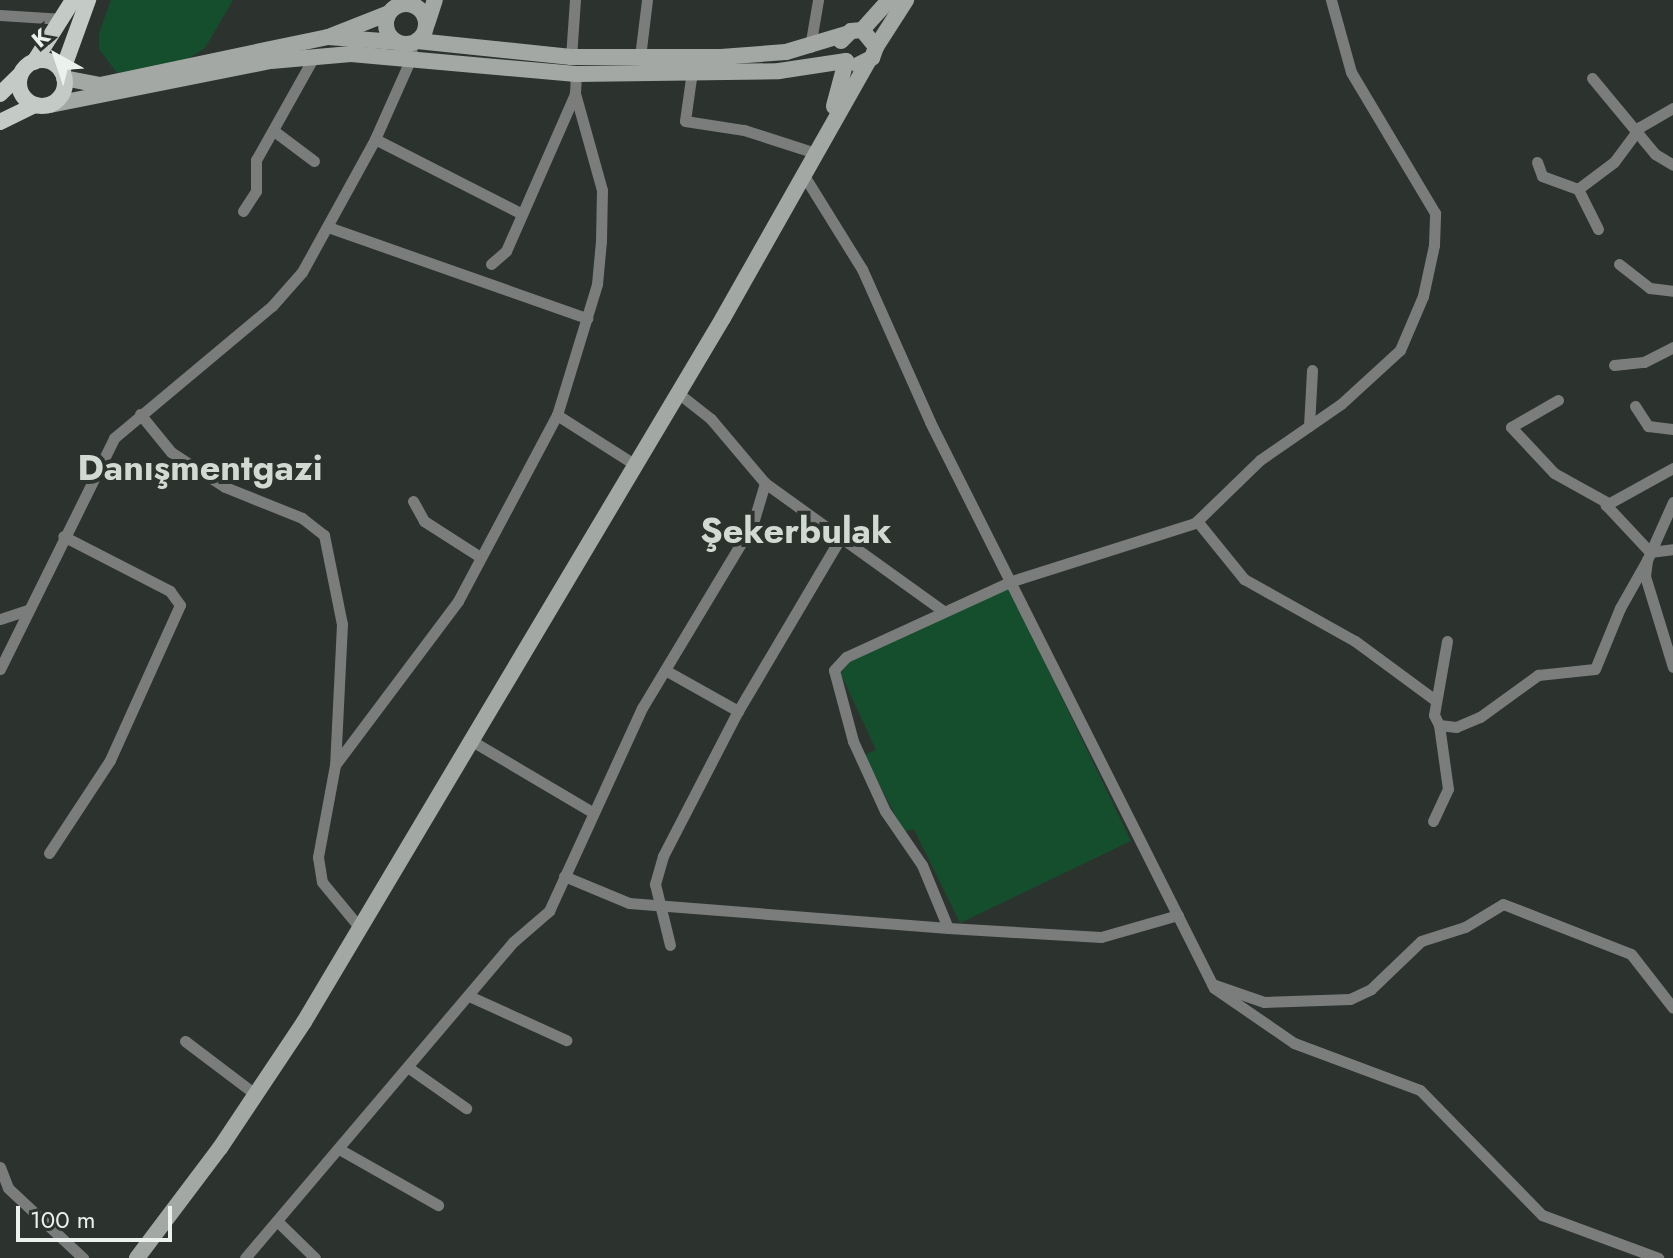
<!DOCTYPE html>
<meta charset="utf-8">
<style>
body{margin:0}
#map{position:relative;width:1673px;height:1258px;overflow:hidden;background:#2c322d;font-family:Jost,sans-serif}
div>[style]{position:absolute}
[style*='--x']{left:calc(var(--x)*1px);top:calc(var(--y)*1px);width:calc(var(--w)*1px);rotate:calc(var(--a)*1deg)}
.green>*{inset:0;background:#154e2c}
.street>*{height:11px;margin:-5.5px;padding:0 5.5px;transform-origin:5.5px;border-radius:5.5px;background:#7a7d7b}
.secondary>*{height:16px;margin:-8px;padding:0 8px;transform-origin:8px;border-radius:8px;background:#a3a8a5}
.secondary>.ring{margin:-8px;padding:0;box-sizing:content-box;background:none;border:16px solid #a3a8a5;border-radius:50%}
.primary>*{height:16px;margin:-8px;padding:0 8px;transform-origin:8px;border-radius:8px;background:#c4cac5}
.primary>.ring{margin:-8px;padding:0;box-sizing:content-box;background:none;border:16px solid #c4cac5;border-radius:50%}
span{translate:-50% -50%;white-space:nowrap;text-align:center;line-height:1.15;-webkit-text-stroke:8px #2c322d;paint-order:stroke}
.district-label{font-size:36px;color:#d1d9d3;font-weight:700}
.north{position:absolute;left:16px;top:16px;width:80px;height:80px;-webkit-text-stroke:6px #2c322d;paint-order:stroke;rotate:320deg;font-size:22px;font-weight:700;line-height:32px;text-align:center;color:#edf1ee}
.north::after{content:'';display:block;margin:auto;width:28px;height:36px;background:#edf1ee;clip-path:polygon(50% 0,100% 100%,50% 72%,0 100%)}
.scale{position:absolute;left:16px;top:1206px;width:156px;height:36px;box-sizing:border-box;border:4px solid #edf1ee;border-top:0;padding-left:10px;font-size:24px;line-height:28px;white-space:nowrap;color:#edf1ee;-webkit-text-stroke:6px #2c322d;paint-order:stroke}
</style>
<div id="map">
<div class="green">
<i style="clip-path:polygon(111px 0,233px 0,205px 48px,185px 61px,117px 73px,99px 49px,99px 33px)"></i>
<i style="clip-path:polygon(1009px 588px,1131px 841px,960px 923px,914px 829px,904px 832px,864px 755px,876px 750px,841px 674px,847px 663px)"></i>
</div>
<div class="street">
<i style="--x:0;--y:15;--w:63;--a:3.6"></i>
<i style="--x:810;--y:47;--w:48;--a:-80.3"></i>
<i style="--x:571;--y:57;--w:57;--a:-86"></i>
<i style="--x:640;--y:57;--w:57;--a:-83"></i>
<i style="--x:692;--y:71;--w:50;--a:98"></i>
<i style="--x:685;--y:121;--w:60;--a:8.7"></i>
<i style="--x:744;--y:130;--w:75;--a:17.9"></i>
<i style="--x:1592;--y:78;--w:99;--a:50.3"></i>
<i style="--x:1655;--y:154;--w:21;--a:31"></i>
<i style="--x:274;--y:131;--w:50;--a:36.9"></i>
<i style="--x:375;--y:139;--w:163;--a:27"></i>
<i style="--x:1537;--y:162;--w:15;--a:70"></i>
<i style="--x:1542;--y:176;--w:38;--a:20"></i>
<i style="--x:803;--y:174;--w:112;--a:58.2"></i>
<i style="--x:862;--y:269;--w:167;--a:66"></i>
<i style="--x:930;--y:422;--w:633;--a:63.35"></i>
<i style="--x:1214;--y:988;--w:97;--a:34.5"></i>
<i style="--x:1294;--y:1043;--w:134;--a:20.5"></i>
<i style="--x:1420;--y:1090;--w:175;--a:45.7"></i>
<i style="--x:1542;--y:1215;--w:124;--a:20.3"></i>
<i style="--x:243;--y:211;--w:24;--a:-57"></i>
<i style="--x:256;--y:191;--w:31;--a:-90"></i>
<i style="--x:256;--y:160;--w:120;--a:-60.7"></i>
<i style="--x:328;--y:227;--w:275;--a:19.4"></i>
<i style="--x:1598;--y:229;--w:45;--a:-116.6"></i>
<i style="--x:1578;--y:189;--w:45;--a:-36.9"></i>
<i style="--x:1614;--y:162;--w:44;--a:-53.4"></i>
<i style="--x:1640;--y:127;--w:38;--a:-30"></i>
<i style="--x:491;--y:264;--w:20;--a:-41"></i>
<i style="--x:506;--y:251;--w:171;--a:-66.3"></i>
<i style="--x:1619;--y:264;--w:39;--a:38"></i>
<i style="--x:1650;--y:288;--w:23;--a:7"></i>
<i style="--x:1614;--y:365;--w:30;--a:-6"></i>
<i style="--x:1644;--y:362;--w:33;--a:-27"></i>
<i style="--x:1558;--y:400;--w:54;--a:150.1"></i>
<i style="--x:1511;--y:427;--w:63;--a:46.9"></i>
<i style="--x:1554;--y:473;--w:60;--a:29.1"></i>
<i style="--x:1635;--y:406;--w:24;--a:57"></i>
<i style="--x:1648;--y:426;--w:25;--a:7"></i>
<i style="--x:140;--y:414;--w:49;--a:50.8"></i>
<i style="--x:171;--y:452;--w:64;--a:32.9"></i>
<i style="--x:225;--y:487;--w:83;--a:21.9"></i>
<i style="--x:302;--y:518;--w:28;--a:38"></i>
<i style="--x:324;--y:535;--w:91;--a:78.6"></i>
<i style="--x:342;--y:624;--w:141;--a:92.8"></i>
<i style="--x:335;--y:765;--w:94;--a:100.5"></i>
<i style="--x:318;--y:857;--w:25;--a:81"></i>
<i style="--x:322;--y:882;--w:60;--a:50.4"></i>
<i style="--x:557;--y:415;--w:91;--a:32.5"></i>
<i style="--x:1309;--y:426;--w:56;--a:-86.9"></i>
<i style="--x:1673;--y:468;--w:77;--a:151.1"></i>
<i style="--x:1606;--y:505;--w:64;--a:46.9"></i>
<i style="--x:1650;--y:552;--w:23;--a:-7"></i>
<i style="--x:765;--y:483;--w:219;--a:35.7"></i>
<i style="--x:413;--y:501;--w:23;--a:61"></i>
<i style="--x:424;--y:521;--w:67;--a:32.7"></i>
<i style="--x:1673;--y:502;--w:64;--a:114.1"></i>
<i style="--x:1647;--y:560;--w:16;--a:97"></i>
<i style="--x:1645;--y:576;--w:95;--a:72.9"></i>
<i style="--x:1197;--y:521;--w:75;--a:51"></i>
<i style="--x:1244;--y:579;--w:127;--a:29.2"></i>
<i style="--x:1355;--y:641;--w:99;--a:36.4"></i>
<i style="--x:0;--y:619;--w:29;--a:-18"></i>
<i style="--x:1447;--y:641;--w:75;--a:100"></i>
<i style="--x:1434;--y:715;--w:11;--a:63"></i>
<i style="--x:1439;--y:725;--w:17;--a:7"></i>
<i style="--x:1456;--y:727;--w:26;--a:-23"></i>
<i style="--x:1480;--y:717;--w:72;--a:-35.9"></i>
<i style="--x:1538;--y:675;--w:57;--a:-6"></i>
<i style="--x:1595;--y:669;--w:66;--a:-67.7"></i>
<i style="--x:1620;--y:608;--w:55;--a:-60.6"></i>
<i style="--x:0;--y:669;--w:258;--a:-63.7"></i>
<i style="--x:114;--y:438;--w:206;--a:-39.9"></i>
<i style="--x:272;--y:306;--w:45;--a:-48.6"></i>
<i style="--x:302;--y:272;--w:152;--a:-61.2"></i>
<i style="--x:375;--y:139;--w:91;--a:-66"></i>
<i style="--x:412;--y:56;--w:12;--a:-95"></i>
<i style="--x:665;--y:670;--w:84;--a:29.3"></i>
<i style="--x:472;--y:741;--w:139;--a:30.6"></i>
<i style="--x:335;--y:765;--w:205;--a:-53.1"></i>
<i style="--x:458;--y:601;--w:211;--a:-62"></i>
<i style="--x:557;--y:415;--w:137;--a:-73"></i>
<i style="--x:597;--y:284;--w:43;--a:-84.7"></i>
<i style="--x:601;--y:241;--w:51;--a:-88.9"></i>
<i style="--x:602;--y:190;--w:101;--a:-105.6"></i>
<i style="--x:575;--y:93;--w:19;--a:-87"></i>
<i style="--x:1433;--y:821;--w:35;--a:-65"></i>
<i style="--x:1448;--y:789;--w:65;--a:-98"></i>
<i style="--x:49;--y:853;--w:111;--a:-56.7"></i>
<i style="--x:110;--y:760;--w:170;--a:-65.7"></i>
<i style="--x:180;--y:605;--w:17;--a:-126"></i>
<i style="--x:170;--y:591;--w:120;--a:-152.8"></i>
<i style="--x:564;--y:876;--w:70;--a:22.6"></i>
<i style="--x:629;--y:903;--w:320;--a:4.5"></i>
<i style="--x:948;--y:928;--w:153;--a:3.4"></i>
<i style="--x:1101;--y:937;--w:80;--a:-15.9"></i>
<i style="--x:948;--y:928;--w:68;--a:-112.4"></i>
<i style="--x:922;--y:865;--w:65;--a:-124.4"></i>
<i style="--x:885;--y:811;--w:77;--a:-114.6"></i>
<i style="--x:853;--y:741;--w:73;--a:-105"></i>
<i style="--x:834;--y:670;--w:18;--a:-47"></i>
<i style="--x:846;--y:657;--w:183;--a:-24.6"></i>
<i style="--x:1012;--y:581;--w:192;--a:-17.6"></i>
<i style="--x:1195;--y:523;--w:91;--a:-44.1"></i>
<i style="--x:1260;--y:460;--w:98;--a:-34.7"></i>
<i style="--x:1341;--y:404;--w:80;--a:-42.5"></i>
<i style="--x:1400;--y:350;--w:59;--a:-66.9"></i>
<i style="--x:1423;--y:296;--w:52;--a:-77.8"></i>
<i style="--x:1434;--y:245;--w:32;--a:-88"></i>
<i style="--x:1435;--y:213;--w:164;--a:-120.8"></i>
<i style="--x:1351;--y:72;--w:75;--a:-105.5"></i>
<i style="--x:670;--y:945;--w:63;--a:-103.8"></i>
<i style="--x:655;--y:884;--w:29;--a:-74"></i>
<i style="--x:663;--y:856;--w:163;--a:-62.7"></i>
<i style="--x:738;--y:711;--w:202;--a:-59.4"></i>
<i style="--x:1212;--y:984;--w:55;--a:19.1"></i>
<i style="--x:1264;--y:1002;--w:86;--a:-2"></i>
<i style="--x:1350;--y:999;--w:23;--a:-25"></i>
<i style="--x:1371;--y:989;--w:69;--a:-43.8"></i>
<i style="--x:1421;--y:941;--w:46;--a:-17.7"></i>
<i style="--x:1465;--y:927;--w:44;--a:-31.2"></i>
<i style="--x:1503;--y:904;--w:137;--a:21.3"></i>
<i style="--x:1631;--y:954;--w:68;--a:52.1"></i>
<i style="--x:469;--y:996;--w:107;--a:24.4"></i>
<i style="--x:185;--y:1041;--w:88;--a:37.1"></i>
<i style="--x:409;--y:1068;--w:70;--a:35.1"></i>
<i style="--x:339;--y:1149;--w:114;--a:29.5"></i>
<i style="--x:0;--y:1167;--w:22;--a:69"></i>
<i style="--x:8;--y:1188;--w:103;--a:43"></i>
<i style="--x:277;--y:1221;--w:53;--a:44.2"></i>
<i style="--x:245;--y:1258;--w:414;--a:-49.7"></i>
<i style="--x:513;--y:942;--w:48;--a:-40.7"></i>
<i style="--x:549;--y:911;--w:223;--a:-65.4"></i>
<i style="--x:642;--y:708;--w:216;--a:-59"></i>
<i style="--x:753;--y:523;--w:42;--a:-73.3"></i>
<i style="--x:765;--y:483;--w:84;--a:-130.2"></i>
<i style="--x:711;--y:419;--w:42;--a:-141.8"></i>
</div>
<div class="secondary">
<i class="ring" style="left:386px;top:4px;width:24px;height:24px"></i>
<i style="--x:427;--y:24;--w:25;--a:-72"></i>
<i style="--x:331;--y:36;--w:62;--a:-21.6"></i>
<i style="--x:417;--y:41;--w:155;--a:5.9"></i>
<i style="--x:571;--y:57;--w:150;--a:0"></i>
<i style="--x:721;--y:57;--w:65;--a:-4.4"></i>
<i style="--x:786;--y:52;--w:63;--a:-16.7"></i>
<i style="--x:841;--y:41;--w:14;--a:-45"></i>
<i style="--x:851;--y:31;--w:11;--a:-5"></i>
<i style="--x:862;--y:30;--w:40;--a:-48"></i>
<i style="--x:876;--y:47;--w:56;--a:-57.4"></i>
<i style="--x:858;--y:65;--w:16;--a:-27"></i>
<i style="--x:872;--y:58;--w:12;--a:-70"></i>
<i style="--x:876;--y:47;--w:22;--a:-129"></i>
<i style="--x:64;--y:78;--w:37;--a:11"></i>
<i style="--x:100;--y:85;--w:233;--a:-11.9"></i>
<i style="--x:328;--y:37;--w:69;--a:4.1"></i>
<i style="--x:50;--y:105;--w:225;--a:-11.3"></i>
<i style="--x:271;--y:61;--w:80;--a:-5"></i>
<i style="--x:351;--y:54;--w:226;--a:5.1"></i>
<i style="--x:576;--y:74;--w:203;--a:-0.8"></i>
<i style="--x:779;--y:71;--w:68;--a:-8.5"></i>
<i style="--x:846;--y:61;--w:47;--a:104.9"></i>
<i style="--x:137;--y:1258;--w:138;--a:-53"></i>
<i style="--x:220;--y:1148;--w:151;--a:-56.3"></i>
<i style="--x:304;--y:1022;--w:819;--a:-59.24"></i>
<i style="--x:723;--y:318;--w:294;--a:-60.5"></i>
</div>
<div class="primary">
<i class="ring" style="left:19px;top:60px;width:30px;height:30px"></i>
<i style="--x:34;--y:62;--w:73;--a:-57.8"></i>
<i style="--x:62;--y:72;--w:77;--a:-70.1"></i>
<i style="--x:0;--y:94;--w:28;--a:-44"></i>
<i style="--x:0;--y:122;--w:39;--a:-26"></i>
</div>
<div class="district-label">
<span style="left:200px;top:468px">Danışmentgazi</span>
<span style="left:796px;top:531px">Şekerbulak</span>
</div>
<div class="north">K</div>
<div class="scale">100 m</div>
</div>
